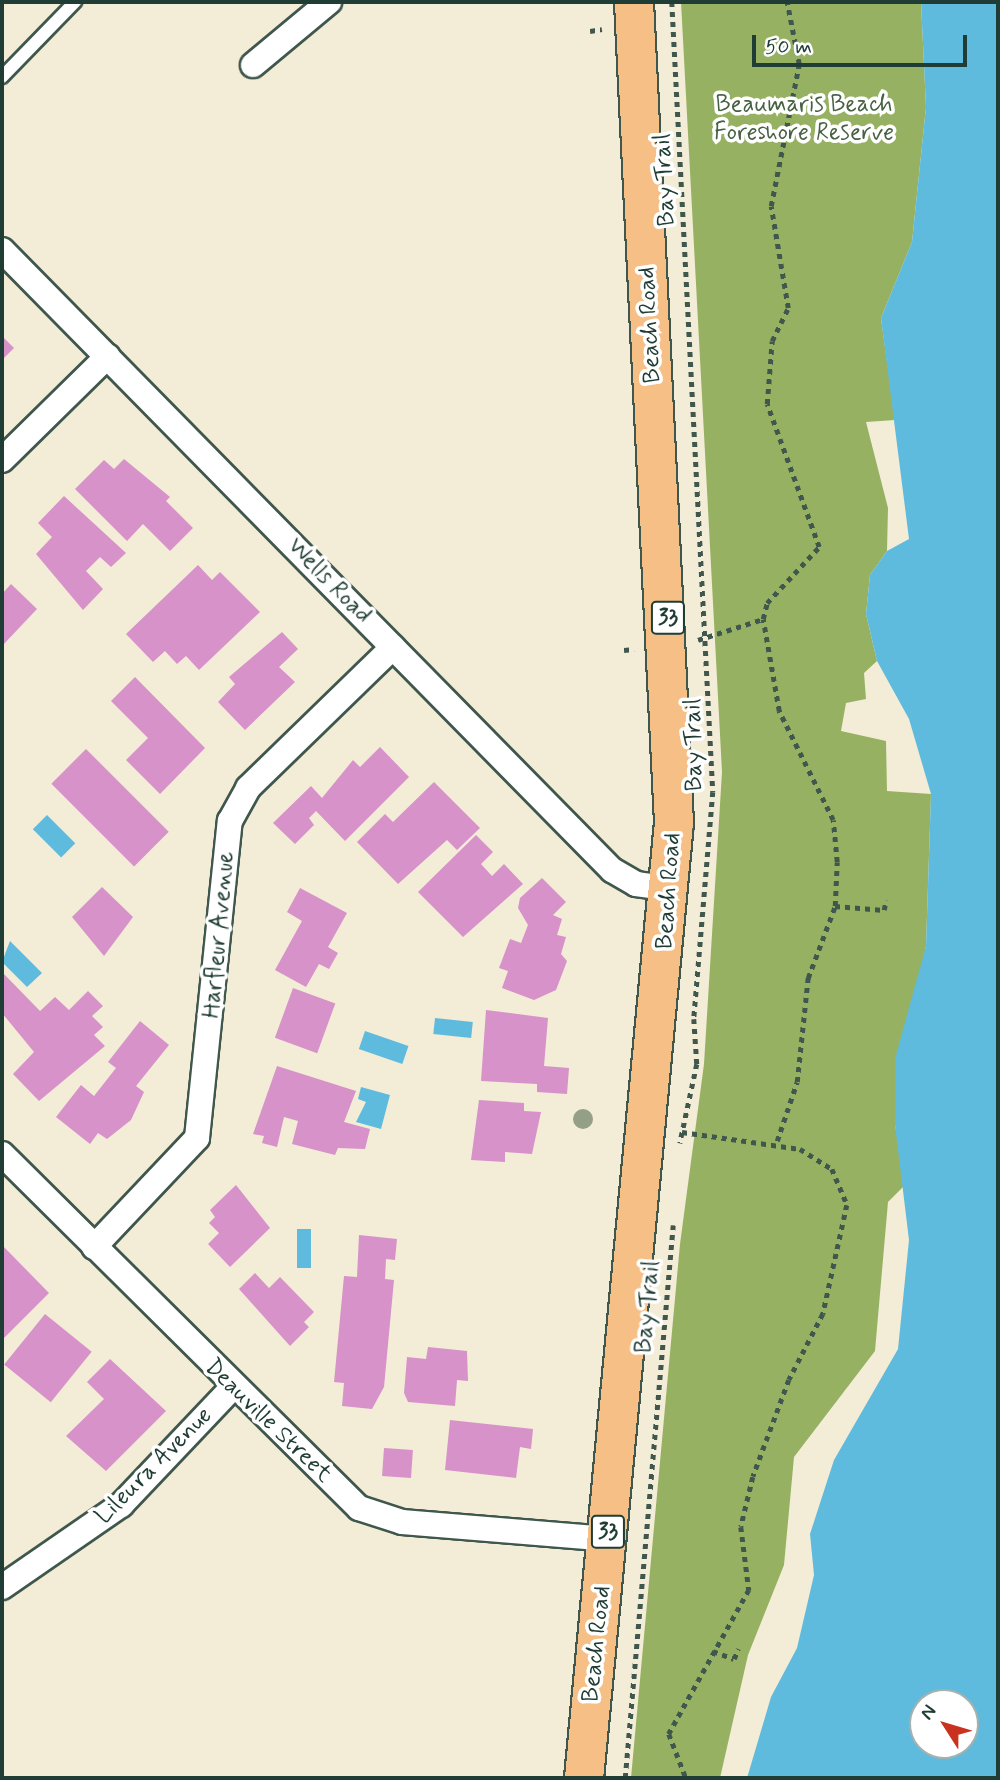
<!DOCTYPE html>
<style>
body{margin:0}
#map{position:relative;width:1000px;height:1780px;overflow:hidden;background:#f3ecd7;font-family:Mynerve,sans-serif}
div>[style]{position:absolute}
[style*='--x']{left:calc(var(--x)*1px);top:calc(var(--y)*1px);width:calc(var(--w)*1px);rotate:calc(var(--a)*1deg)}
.forest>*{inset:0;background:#97b162}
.water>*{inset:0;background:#5fbbdd;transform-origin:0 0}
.building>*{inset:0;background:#d692c9;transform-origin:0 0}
.path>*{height:4.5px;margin-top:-2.25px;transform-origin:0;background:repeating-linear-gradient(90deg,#3f574c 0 5px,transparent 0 10px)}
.roads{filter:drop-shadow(2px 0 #3f574c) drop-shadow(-2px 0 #3f574c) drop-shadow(0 2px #3f574c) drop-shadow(0 -2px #3f574c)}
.service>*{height:12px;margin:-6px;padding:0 6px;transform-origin:6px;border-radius:6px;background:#fff}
.minor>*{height:24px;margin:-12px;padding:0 12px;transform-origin:12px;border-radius:12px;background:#fff}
.primary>*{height:38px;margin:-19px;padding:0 19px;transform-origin:19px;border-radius:19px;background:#f5bf86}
.trees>*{width:20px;height:20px;margin:-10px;border-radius:50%;background:#94a086}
span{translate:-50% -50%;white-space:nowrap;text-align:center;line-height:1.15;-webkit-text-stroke:7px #fff;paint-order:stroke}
.shield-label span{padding:2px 5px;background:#fff;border:2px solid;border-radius:5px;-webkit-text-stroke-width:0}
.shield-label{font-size:23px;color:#1f3d34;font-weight:700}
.park-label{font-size:24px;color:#476143}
.street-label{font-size:24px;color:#1f3d34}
.frame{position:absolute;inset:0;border:4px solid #1f3d34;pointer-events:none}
.north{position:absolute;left:909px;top:1689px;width:70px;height:70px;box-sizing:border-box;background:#fff;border:2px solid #a5b1ae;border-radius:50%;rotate:307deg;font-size:19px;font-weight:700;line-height:28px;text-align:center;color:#1f3d34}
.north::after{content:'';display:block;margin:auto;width:24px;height:32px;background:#c8321e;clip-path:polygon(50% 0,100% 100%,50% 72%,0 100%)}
.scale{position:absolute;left:752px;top:35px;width:215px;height:32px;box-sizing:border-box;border:4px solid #1f3d34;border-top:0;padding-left:9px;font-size:21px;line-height:24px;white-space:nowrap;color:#1f3d34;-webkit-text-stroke:5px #fff;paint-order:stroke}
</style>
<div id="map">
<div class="forest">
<i style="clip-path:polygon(681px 2px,921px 2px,926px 107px,912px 242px,881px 318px,895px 420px,866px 422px,888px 508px,887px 551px,870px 575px,866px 614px,877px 661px,864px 673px,866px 699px,846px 703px,841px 731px,886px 741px,887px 791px,931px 794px,926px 946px,895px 1125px,906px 1184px,888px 1202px,875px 1351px,794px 1457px,784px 1565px,748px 1655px,720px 1778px,631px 1778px,680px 1244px,704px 1064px,722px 772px)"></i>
</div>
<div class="water">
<i style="clip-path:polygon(evenodd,921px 2px,998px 2px,998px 1778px,747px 1778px,771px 1697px,797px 1648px,814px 1575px,810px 1534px,834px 1460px,898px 1349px,909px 1240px,895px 1125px,895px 1059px,926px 946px,931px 794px,909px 719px,877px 661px,866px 614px,870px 575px,887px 551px,909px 539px,881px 318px,912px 242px,926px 107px,921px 2px,965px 1703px,965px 1745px,923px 1745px,923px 1703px,965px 1703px)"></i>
<i style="left:47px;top:815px;width:40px;height:20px;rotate:45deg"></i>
<i style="clip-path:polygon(10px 941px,42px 973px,27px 987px,2px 962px)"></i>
<i style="left:435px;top:1018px;width:38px;height:16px;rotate:6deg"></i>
<i style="left:365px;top:1031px;width:46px;height:19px;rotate:19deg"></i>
<i style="clip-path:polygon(361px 1087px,390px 1095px,381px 1129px,356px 1122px,366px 1102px,358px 1099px)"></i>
<i style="left:297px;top:1229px;width:14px;height:39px"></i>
</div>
<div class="building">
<i style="clip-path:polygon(2px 336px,14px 348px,2px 360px)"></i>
<i style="clip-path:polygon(124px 459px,170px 497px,166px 501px,193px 528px,170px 551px,143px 524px,127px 541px,75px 489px,104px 460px,114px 469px)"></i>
<i style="clip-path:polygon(64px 496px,126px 553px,111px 567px,100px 557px,86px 571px,103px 589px,83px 610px,36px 554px,52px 537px,38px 523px)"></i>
<i style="clip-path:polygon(198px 565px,212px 580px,220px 572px,260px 612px,199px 670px,186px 656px,177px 664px,165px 651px,153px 662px,126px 634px)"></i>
<i style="clip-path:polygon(11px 584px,37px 609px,2px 646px,2px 594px)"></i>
<i style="clip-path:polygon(282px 632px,298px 649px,279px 667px,295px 682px,245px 730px,218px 702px,235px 684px,229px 677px)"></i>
<i style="clip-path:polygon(135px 677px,205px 748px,160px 794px,126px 760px,148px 738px,111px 701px)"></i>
<i style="clip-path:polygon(380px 747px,409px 777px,345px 841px,316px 811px,309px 818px,314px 825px,295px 844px,273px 823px,311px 786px,322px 798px,353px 760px,360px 767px)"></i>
<i style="left:86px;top:749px;width:117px;height:49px;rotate:45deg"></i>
<i style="clip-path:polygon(434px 782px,480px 828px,457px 850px,447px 840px,398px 884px,357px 842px,385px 814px,393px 822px)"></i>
<i style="clip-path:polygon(476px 835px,493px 852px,481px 864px,492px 876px,504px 864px,523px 884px,463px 937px,418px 892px)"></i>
<i style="clip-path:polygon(542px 878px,566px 902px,553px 915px,562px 919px,557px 935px,566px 937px,561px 954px,567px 961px,556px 990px,534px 1000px,502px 988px,508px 971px,499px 968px,510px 939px,521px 943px,528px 925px,518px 908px,520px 898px)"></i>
<i style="clip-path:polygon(102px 887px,133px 917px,104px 956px,72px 917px)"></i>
<i style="clip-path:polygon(300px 888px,347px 913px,328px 947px,338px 953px,329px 969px,319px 964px,306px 987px,275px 970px,302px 921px,287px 912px)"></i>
<i style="clip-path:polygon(2px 972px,40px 1011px,55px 997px,69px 1010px,88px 991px,103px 1006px,92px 1016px,103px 1027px,94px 1035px,105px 1046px,39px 1101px,13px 1074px,34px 1052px,2px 1013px)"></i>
<i style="left:293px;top:988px;width:45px;height:53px;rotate:20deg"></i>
<i style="clip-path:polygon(486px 1010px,548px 1018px,544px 1066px,569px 1068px,567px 1094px,537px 1092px,537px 1084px,481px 1081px)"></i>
<i style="clip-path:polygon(140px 1021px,169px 1045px,136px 1086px,144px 1092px,131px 1120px,107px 1139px,98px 1133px,90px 1144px,56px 1117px,81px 1085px,94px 1096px,116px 1068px,108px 1062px)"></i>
<i style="clip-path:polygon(277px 1066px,356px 1091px,344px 1122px,370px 1129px,365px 1149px,338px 1148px,335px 1155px,292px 1144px,298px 1121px,284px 1117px,277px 1147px,262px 1143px,264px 1136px,253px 1134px)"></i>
<i style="clip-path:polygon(479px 1100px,524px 1103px,524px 1111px,541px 1112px,532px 1154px,505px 1152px,505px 1162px,471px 1160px)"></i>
<i style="clip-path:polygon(236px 1185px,270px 1228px,230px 1267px,208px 1244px,219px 1233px,209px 1223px,215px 1217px,210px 1210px)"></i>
<i style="clip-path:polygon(359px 1235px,397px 1239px,395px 1260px,386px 1259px,385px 1279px,394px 1280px,384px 1387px,372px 1409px,342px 1406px,344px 1383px,334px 1382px,344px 1276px,357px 1277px)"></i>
<i style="clip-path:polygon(2px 1245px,49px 1293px,2px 1340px)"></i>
<i style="clip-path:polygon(255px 1273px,269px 1288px,280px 1277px,314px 1312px,304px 1322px,309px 1327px,290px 1346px,239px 1289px)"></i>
<i style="left:45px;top:1314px;width:60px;height:65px;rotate:39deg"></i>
<i style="clip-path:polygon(428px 1347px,467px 1351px,468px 1381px,457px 1380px,455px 1406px,408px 1402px,404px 1393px,407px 1357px,426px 1359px)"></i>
<i style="clip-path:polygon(110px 1359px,166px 1411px,106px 1471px,66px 1436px,104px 1399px,87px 1382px)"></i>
<i style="clip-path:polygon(450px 1420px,533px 1429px,531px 1449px,520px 1447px,516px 1478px,445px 1470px)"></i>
<i style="left:384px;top:1448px;width:29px;height:28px;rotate:4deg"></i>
</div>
<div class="path">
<i style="--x:672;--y:2;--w:791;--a:87.03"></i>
<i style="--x:713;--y:792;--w:228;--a:94.8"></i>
<i style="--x:694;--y:1019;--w:45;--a:86.2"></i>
<i style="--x:697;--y:1064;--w:81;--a:102.1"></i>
<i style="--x:590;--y:31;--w:12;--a:-9"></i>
<i style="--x:698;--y:640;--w:68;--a:-17.9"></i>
<i style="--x:624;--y:650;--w:10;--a:-6"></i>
<i style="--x:835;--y:906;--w:49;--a:4.7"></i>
<i style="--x:884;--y:910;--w:10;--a:-79"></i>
<i style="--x:682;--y:1132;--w:119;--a:8.2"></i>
<i style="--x:800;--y:1149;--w:38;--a:32"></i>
<i style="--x:832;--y:1169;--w:39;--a:67"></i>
<i style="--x:847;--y:1205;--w:112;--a:102.4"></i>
<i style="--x:823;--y:1314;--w:74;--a:117.3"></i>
<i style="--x:789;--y:1380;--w:103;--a:110.4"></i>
<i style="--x:753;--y:1477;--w:51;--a:103.5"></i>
<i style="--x:741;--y:1527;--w:64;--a:82.8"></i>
<i style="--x:749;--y:1590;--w:165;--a:119.1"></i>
<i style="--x:669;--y:1734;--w:47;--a:68.9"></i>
<i style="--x:777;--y:1141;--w:62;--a:-71.3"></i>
<i style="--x:797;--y:1082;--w:105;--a:-84"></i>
<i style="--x:808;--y:978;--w:77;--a:-69.4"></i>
<i style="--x:835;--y:906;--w:44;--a:-87.4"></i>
<i style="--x:837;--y:862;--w:42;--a:-95.4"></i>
<i style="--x:833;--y:820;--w:122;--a:-116.4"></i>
<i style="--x:779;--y:711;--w:93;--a:-99.9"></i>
<i style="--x:763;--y:619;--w:16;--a:-76"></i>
<i style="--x:767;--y:603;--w:76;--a:-47.1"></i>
<i style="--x:819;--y:547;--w:152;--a:-110"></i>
<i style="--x:767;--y:404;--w:63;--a:-85.5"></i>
<i style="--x:772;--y:341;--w:37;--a:-64"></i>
<i style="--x:788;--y:308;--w:103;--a:-99.5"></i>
<i style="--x:771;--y:206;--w:145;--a:-78.8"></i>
<i style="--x:799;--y:64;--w:63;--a:-101"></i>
<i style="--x:713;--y:1651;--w:22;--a:21"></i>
<i style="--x:734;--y:1659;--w:11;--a:-68"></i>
<i style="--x:625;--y:1778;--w:555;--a:-85.04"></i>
</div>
<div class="roads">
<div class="service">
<i style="--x:2;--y:77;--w:105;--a:-45.8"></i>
</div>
<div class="minor">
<i style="--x:253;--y:65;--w:99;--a:-39.7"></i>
<i style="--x:2;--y:250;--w:870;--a:45.47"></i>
<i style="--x:612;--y:870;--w:28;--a:30"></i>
<i style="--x:636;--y:884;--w:34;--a:8"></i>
<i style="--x:2;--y:460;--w:148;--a:-44.5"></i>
<i style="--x:2;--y:1154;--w:503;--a:44.76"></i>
<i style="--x:359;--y:1508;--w:45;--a:18"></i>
<i style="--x:402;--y:1522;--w:206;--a:4.7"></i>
<i style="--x:94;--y:1247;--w:150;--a:-46.6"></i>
<i style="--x:197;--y:1138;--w:319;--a:-84.1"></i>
<i style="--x:230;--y:821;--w:38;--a:-61"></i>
<i style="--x:248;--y:788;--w:202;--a:-44.2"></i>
<i style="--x:2;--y:1587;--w:145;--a:-34.6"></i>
<i style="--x:121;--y:1505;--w:163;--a:-46.5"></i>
</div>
<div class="primary">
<i style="--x:584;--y:1778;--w:959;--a:-84.62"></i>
<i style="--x:674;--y:823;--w:822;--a:-92.79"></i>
</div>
</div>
<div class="trees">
<i style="left:583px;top:1119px"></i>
</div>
<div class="shield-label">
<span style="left:668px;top:618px">33</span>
<span style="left:608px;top:1532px">33</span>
</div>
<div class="park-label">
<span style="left:804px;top:119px">Beaumaris Beach<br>Foreshore Reserve</span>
</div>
<div class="street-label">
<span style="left:665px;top:180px;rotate:-93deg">Bay Trail</span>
<span style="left:650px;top:325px;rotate:-93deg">Beach Road</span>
<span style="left:329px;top:581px;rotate:46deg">Wells Road</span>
<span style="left:694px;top:745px;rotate:-91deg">Bay Trail</span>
<span style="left:669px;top:891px;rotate:-86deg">Beach Road</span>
<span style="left:219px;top:935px;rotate:-85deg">Harfleur Avenue</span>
<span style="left:648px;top:1307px;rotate:-85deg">Bay Trail</span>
<span style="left:268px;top:1421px;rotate:44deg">Deauville Street</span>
<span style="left:154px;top:1466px;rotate:-45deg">Lileura Avenue</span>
<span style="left:597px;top:1644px;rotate:-84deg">Beach Road</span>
</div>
<div class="frame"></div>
<div class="north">N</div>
<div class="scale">50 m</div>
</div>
